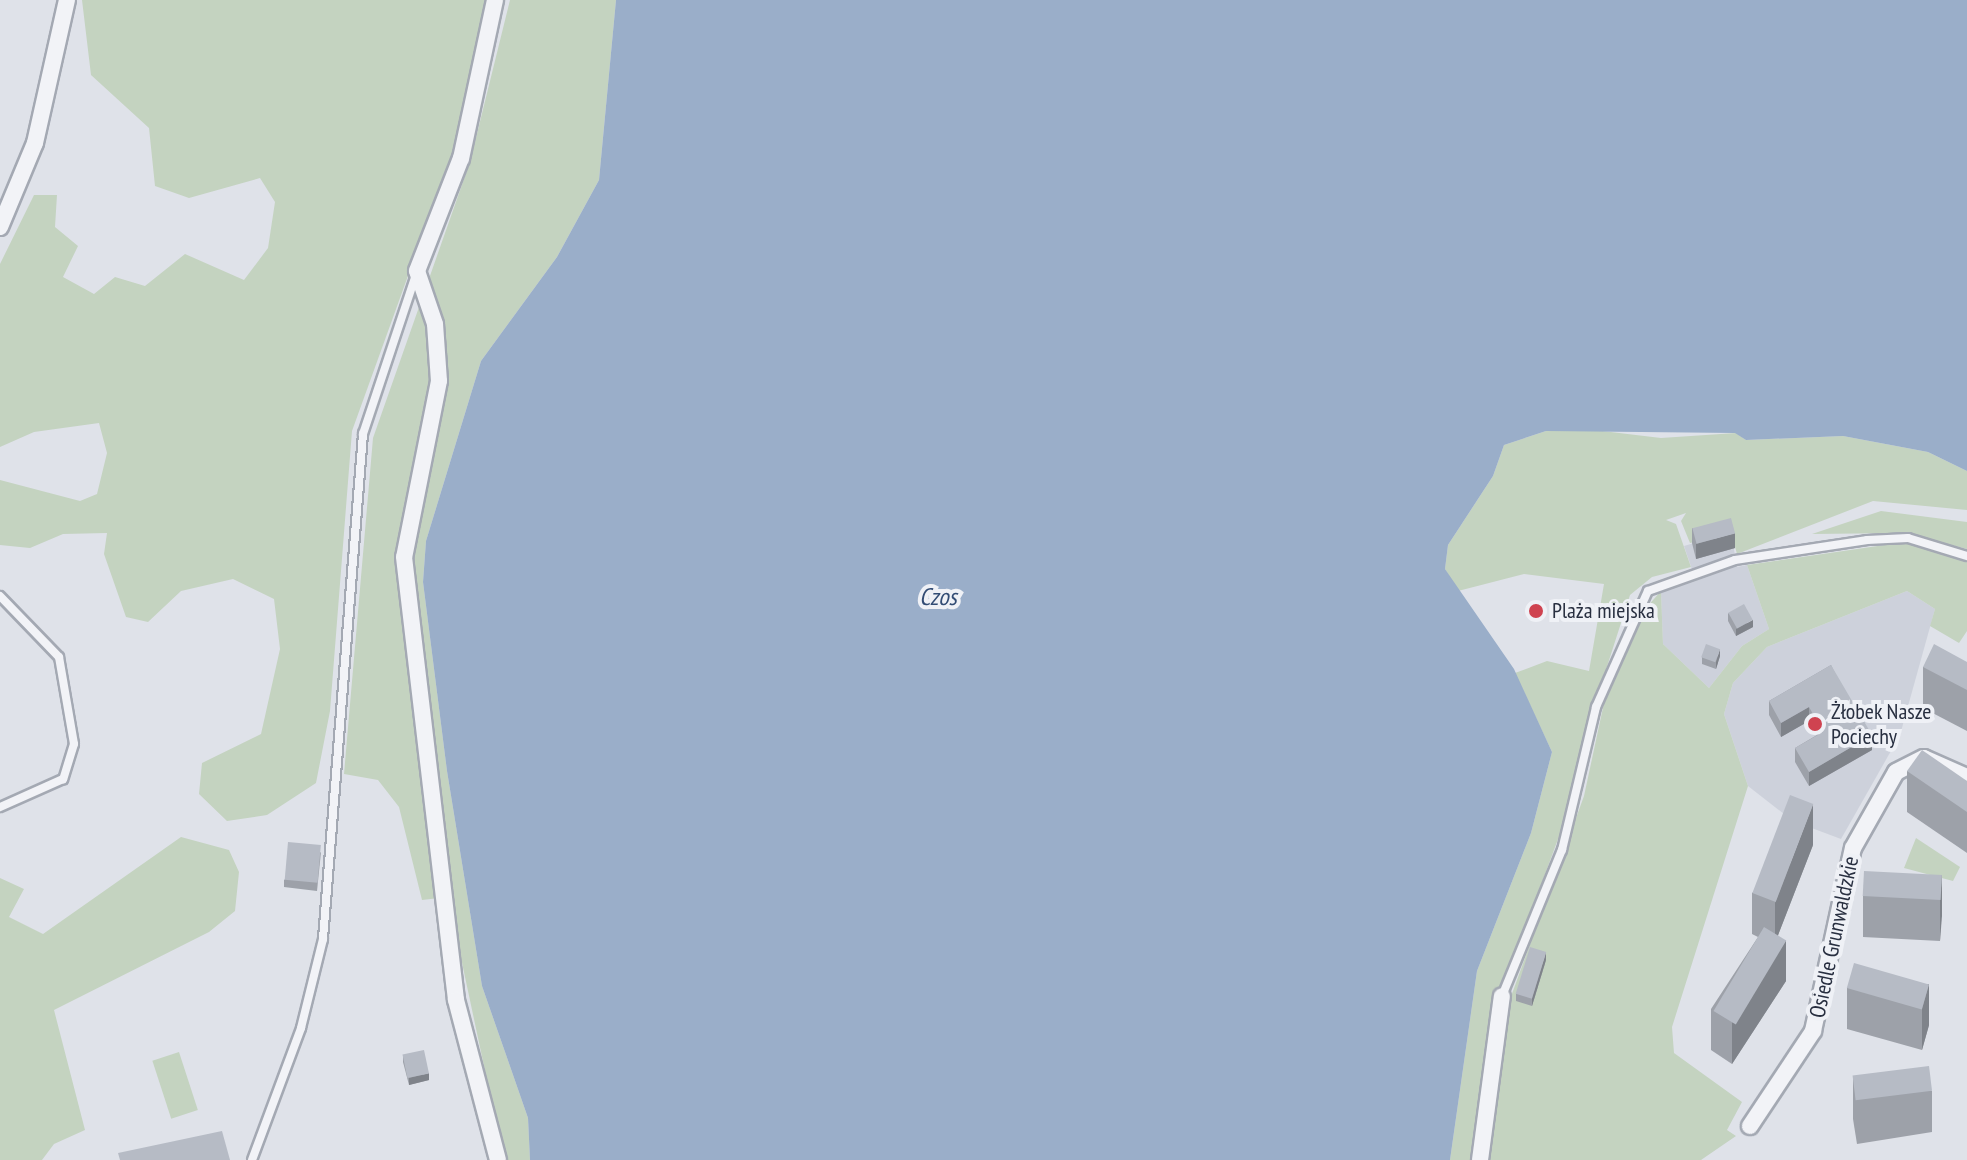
<!DOCTYPE html>
<meta charset="utf-8">
<style>
body{margin:0}
#map{position:relative;width:1967px;height:1160px;overflow:hidden;background:#dfe2e9;font-family:"PT Sans Narrow",sans-serif}
div>[style]{position:absolute}
[style*='--x']{left:calc(var(--x)*1px);top:calc(var(--y)*1px);width:calc(var(--w)*1px);rotate:calc(var(--a)*1deg)}
.built>*{inset:0;background:#cdd1db}
.green>*{inset:0;background:#c4d3c0;transform-origin:0 0}
.water>*{inset:0;background:#9aaec9}
.roads{filter:drop-shadow(2px 0 #a4a9b3) drop-shadow(-2px 0 #a4a9b3) drop-shadow(0 2px #a4a9b3) drop-shadow(0 -2px #a4a9b3)}
.lane>*{height:8px;margin:-4px;padding:0 4px;transform-origin:4px;border-radius:4px;background:#f2f3f7}
.street>*{height:16px;margin:-8px;padding:0 8px;transform-origin:8px;border-radius:8px;background:#f2f3f7}
.wall>*{inset:0;background:#9da1a9}
.shaded-wall>*{inset:0;background:#7f838a}
.building>*{inset:0;background:#b6bbc5;transform-origin:0 0}
.dots>*{width:22px;height:22px;translate:-50% -50%;box-sizing:border-box;border:4px solid #eff1f6;border-radius:50%}
span{translate:-50% -50%;white-space:nowrap;text-align:center;line-height:1.15;-webkit-text-stroke:8px #eff1f6;paint-order:stroke}
.poi-label{font-size:22px;color:#282f40}
.left{translate:0 -50%;text-align:left}
.street-label{font-size:22px;color:#282f40}
.water-label{font-size:24px;color:#324c74;font-style:italic}
</style>
<div id="map">
<div class="built">
<i style="clip-path:polygon(1731px 532px,1737px 567px,1747px 565px,1769px 629px,1742px 646px,1709px 688px,1663px 644px,1661px 591px,1695px 578px,1684px 546px)"></i>
<i style="clip-path:polygon(1907px 591px,1935px 609px,1900px 735px,1841px 839px,1793px 821px,1748px 786px,1724px 714px,1733px 683px,1767px 647px)"></i>
</div>
<div class="green">
<i style="clip-path:polygon(82px 0,488px 0,452px 154px,352px 431px,330px 711px,316px 783px,267px 815px,227px 821px,199px 794px,202px 763px,261px 734px,280px 649px,274px 599px,233px 579px,181px 591px,148px 622px,126px 617px,104px 554px,107px 533px,63px 534px,30px 548px,0 545px,0 480px,80px 501px,97px 494px,107px 453px,99px 423px,34px 432px,0 447px,0 264px,34px 195px,57px 195px,55px 227px,78px 246px,63px 277px,94px 294px,115px 277px,145px 286px,185px 254px,244px 280px,268px 248px,275px 202px,260px 178px,189px 198px,155px 186px,149px 128px,91px 75px)"></i>
<i style="clip-path:polygon(510px 0,616px 0,599px 180px,557px 257px,481px 361px,426px 541px,423px 582px,447px 771px,482px 986px,528px 1118px,530px 1160px,504px 1160px,448px 897px,422px 900px,399px 807px,378px 780px,344px 774px,373px 438px,470px 162px)"></i>
<i style="clip-path:polygon(1594px 430px,1661px 438px,1736px 433px,1746px 440px,1843px 436px,1928px 452px,1967px 471px,1967px 510px,1873px 501px,1737px 554px,1731px 532px,1690px 543px,1681px 521px,1686px 513px,1666px 520px,1676px 524px,1691px 567px,1652px 577px,1630px 595px,1584px 738px,1575px 793px,1488px 1029px,1473px 1160px,1450px 1160px,1477px 971px,1531px 833px,1552px 752px,1515px 673px,1547px 661px,1589px 671px,1604px 584px,1524px 574px,1458px 591px,1445px 569px,1448px 545px,1493px 476px,1504px 445px,1546px 431px)"></i>
<i style="clip-path:polygon(1881px 511px,1967px 522px,1967px 549px,1905px 533px,1812px 534px)"></i>
<i style="clip-path:polygon(1905px 542px,1967px 561px,1967px 631px,1959px 643px,1930px 626px,1935px 609px,1907px 591px,1767px 647px,1733px 683px,1724px 714px,1748px 786px,1672px 1027px,1674px 1053px,1742px 1102px,1727px 1130px,1736px 1136px,1701px 1160px,1484px 1160px,1501px 1024px,1584px 796px,1607px 689px,1646px 608px,1661px 591px,1663px 644px,1709px 688px,1742px 646px,1769px 629px,1747px 565px)"></i>
<i style="clip-path:polygon(181px 837px,229px 850px,239px 872px,235px 911px,209px 932px,54px 1010px,85px 1130px,54px 1144px,42px 1160px,0 1160px,0 878px,24px 889px,9px 917px,43px 934px)"></i>
<i style="clip-path:polygon(1916px 838px,1960px 867px,1953px 881px,1904px 868px)"></i>
<i style="left:179px;top:1052px;width:61px;height:28px;rotate:72deg"></i>
</div>
<div class="water">
<i style="clip-path:polygon(616px 0,1967px 0,1967px 471px,1928px 452px,1843px 436px,1746px 440px,1735px 433px,1546px 431px,1504px 445px,1493px 476px,1448px 545px,1445px 569px,1514px 669px,1552px 752px,1531px 833px,1477px 971px,1450px 1160px,530px 1160px,528px 1118px,482px 986px,447px 771px,423px 582px,426px 541px,481px 361px,557px 257px,599px 180px)"></i>
</div>
<div class="roads">
<div class="lane">
<i style="--x:0;--y:596;--w:85;--a:46"></i>
<i style="--x:59;--y:657;--w:88;--a:80.2"></i>
<i style="--x:74;--y:744;--w:37;--a:107"></i>
<i style="--x:63;--y:779;--w:69;--a:156"></i>
<i style="--x:1502;--y:996;--w:158;--a:-67.7"></i>
<i style="--x:1562;--y:850;--w:147;--a:-76.6"></i>
<i style="--x:1596;--y:707;--w:127;--a:-65.9"></i>
<i style="--x:1648;--y:591;--w:92;--a:-19.6"></i>
<i style="--x:1735;--y:560;--w:134;--a:-8.6"></i>
<i style="--x:1867;--y:540;--w:41;--a:-2.8"></i>
<i style="--x:1908;--y:538;--w:62;--a:17"></i>
<i style="--x:252;--y:1160;--w:141;--a:-69.6"></i>
<i style="--x:301;--y:1028;--w:92;--a:-76.1"></i>
<i style="--x:323;--y:939;--w:507;--a:-85.47"></i>
<i style="--x:363;--y:434;--w:168;--a:-71.6"></i>
</div>
<div class="street">
<i style="--x:495;--y:0;--w:162;--a:102.1"></i>
<i style="--x:461;--y:158;--w:121;--a:111.3"></i>
<i style="--x:417;--y:271;--w:56;--a:71.2"></i>
<i style="--x:435;--y:324;--w:57;--a:86"></i>
<i style="--x:439;--y:381;--w:179;--a:101.2"></i>
<i style="--x:404;--y:557;--w:446;--a:83.3"></i>
<i style="--x:456;--y:1000;--w:165;--a:75.3"></i>
<i style="--x:0;--y:227;--w:91;--a:-67.4"></i>
<i style="--x:35;--y:143;--w:147;--a:-77.4"></i>
<i style="--x:1750;--y:1126;--w:114;--a:-56.4"></i>
<i style="--x:1813;--y:1031;--w:187;--a:-77.7"></i>
<i style="--x:1853;--y:848;--w:87;--a:-60.5"></i>
<i style="--x:1896;--y:772;--w:31;--a:-27"></i>
<i style="--x:1924;--y:758;--w:47;--a:23.8"></i>
<i style="--x:1480;--y:1160;--w:165;--a:-82.4"></i>
</div>
</div>
<div class="wall">
<i style="clip-path:polygon(1692px 528px,1735px 548px,1696px 559px,1692px 543px)"></i>
<i style="clip-path:polygon(1728px 613px,1753px 627px,1736px 636px,1728px 621px)"></i>
<i style="clip-path:polygon(1720px 656px,1716px 669px,1702px 664px,1702px 657px)"></i>
<i style="clip-path:polygon(1967px 662px,1967px 731px,1923px 708px,1923px 667px)"></i>
<i style="clip-path:polygon(1831px 665px,1872px 750px,1809px 786px,1795px 762px,1795px 748px,1817px 735px,1809px 721px,1781px 737px,1769px 715px,1769px 701px)"></i>
<i style="clip-path:polygon(1907px 771px,1967px 781px,1967px 853px,1907px 812px)"></i>
<i style="clip-path:polygon(1813px 845px,1778px 935px,1786px 981px,1732px 1064px,1711px 1050px,1711px 1009px,1758px 937px,1752px 934px,1752px 893px)"></i>
<i style="clip-path:polygon(321px 852px,317px 891px,284px 887px,284px 880px)"></i>
<i style="clip-path:polygon(1942px 875px,1940px 941px,1863px 937px,1863px 896px)"></i>
<i style="clip-path:polygon(1546px 960px,1532px 1006px,1516px 1001px,1516px 994px)"></i>
<i style="clip-path:polygon(1929px 984px,1929px 1025px,1922px 1050px,1847px 1029px,1847px 988px)"></i>
<i style="clip-path:polygon(403px 1055px,429px 1080px,409px 1085px,403px 1062px)"></i>
<i style="clip-path:polygon(1853px 1079px,1932px 1091px,1932px 1132px,1857px 1144px,1853px 1119px)"></i>
</div>
<div class="shaded-wall">
<i style="clip-path:polygon(1735px 533px,1735px 548px,1696px 559px,1696px 544px)"></i>
<i style="clip-path:polygon(1753px 620px,1753px 627px,1736px 636px,1736px 629px)"></i>
<i style="clip-path:polygon(1720px 649px,1720px 656px,1716px 669px,1716px 662px)"></i>
<i style="clip-path:polygon(1809px 707px,1809px 721px,1781px 737px,1781px 723px)"></i>
<i style="clip-path:polygon(1872px 735px,1872px 750px,1809px 786px,1809px 772px)"></i>
<i style="clip-path:polygon(1813px 804px,1813px 845px,1775px 943px,1775px 903px)"></i>
<i style="clip-path:polygon(1942px 875px,1942px 916px,1940px 941px,1940px 900px)"></i>
<i style="clip-path:polygon(1786px 940px,1786px 981px,1732px 1064px,1732px 1023px)"></i>
<i style="clip-path:polygon(1546px 952px,1546px 960px,1532px 1006px,1532px 998px)"></i>
<i style="clip-path:polygon(1929px 984px,1929px 1025px,1922px 1050px,1922px 1009px)"></i>
<i style="clip-path:polygon(429px 1073px,429px 1080px,409px 1085px,409px 1078px)"></i>
</div>
<div class="building">
<i style="left:1731px;top:518px;width:16px;height:40px;rotate:75deg"></i>
<i style="left:1744px;top:604px;width:18px;height:18px;rotate:61deg"></i>
<i style="left:1706px;top:644px;width:15px;height:14px;rotate:20deg"></i>
<i style="clip-path:polygon(1934px 644px,1967px 662px,1967px 690px,1923px 667px)"></i>
<i style="clip-path:polygon(1831px 665px,1872px 735px,1809px 772px,1795px 748px,1823px 732px,1809px 707px,1781px 723px,1769px 701px)"></i>
<i style="clip-path:polygon(1922px 750px,1967px 781px,1967px 812px,1907px 771px)"></i>
<i style="left:1790px;top:795px;width:25px;height:105px;rotate:21deg"></i>
<i style="left:288px;top:842px;width:33px;height:38px;rotate:5deg"></i>
<i style="left:1864px;top:871px;width:78px;height:25px;rotate:3deg"></i>
<i style="left:1764px;top:927px;width:26px;height:98px;rotate:31deg"></i>
<i style="left:1530px;top:947px;width:17px;height:49px;rotate:17deg"></i>
<i style="left:1854px;top:963px;width:78px;height:26px;rotate:16deg"></i>
<i style="left:424px;top:1050px;width:24px;height:22px;rotate:78deg"></i>
<i style="left:1929px;top:1066px;width:25px;height:77px;rotate:83deg"></i>
<i style="clip-path:polygon(222px 1131px,230px 1160px,120px 1160px,118px 1153px)"></i>
</div>
<div class="dots">
<i style="left:1536px;top:611px;background:#cf4350"></i>
<i style="left:1815px;top:724px;background:#cf4350"></i>
</div>
<div class="poi-label">
<span class="left" style="left:1552px;top:611px">Plaża miejska</span>
<span class="left" style="left:1831px;top:724px">Żłobek Nasze<br>Pociechy</span>
</div>
<div class="street-label">
<span style="left:1834px;top:937px;rotate:-78deg">Osiedle Grunwaldzkie</span>
</div>
<div class="water-label">
<span style="left:938px;top:597px">Czos</span>
</div>
</div>
